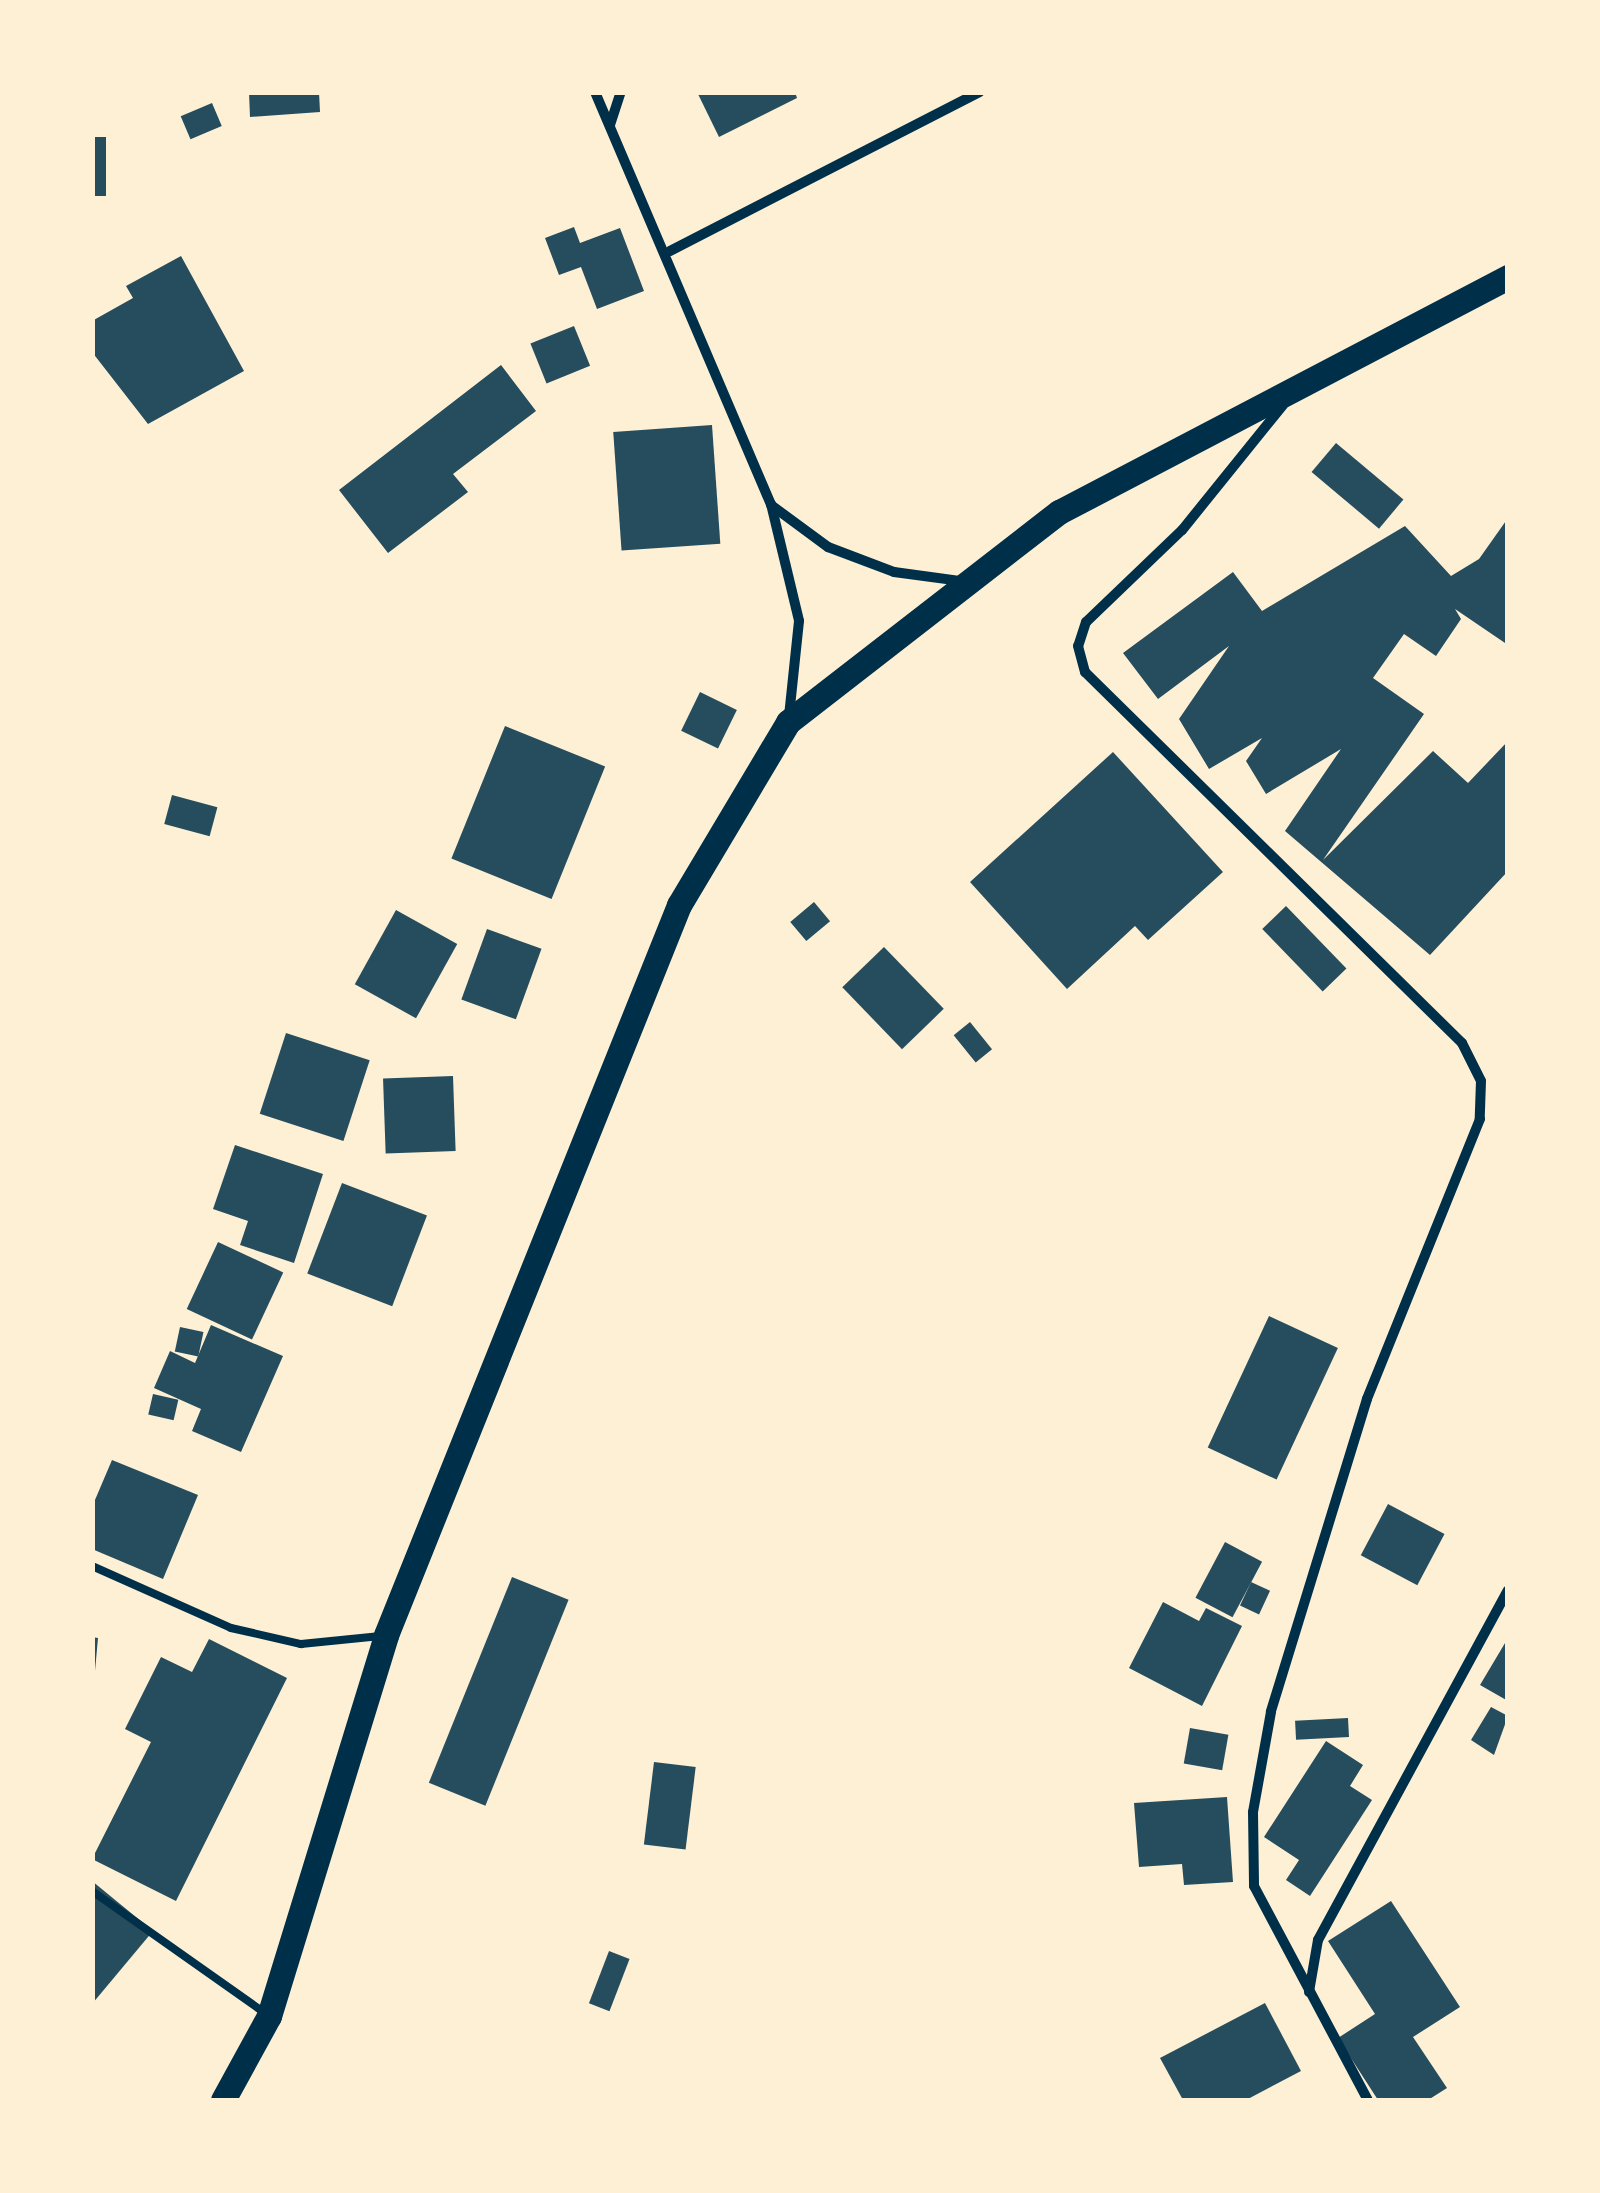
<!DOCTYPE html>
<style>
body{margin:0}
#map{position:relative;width:1600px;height:2193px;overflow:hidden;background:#fdf0d5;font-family:Inter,sans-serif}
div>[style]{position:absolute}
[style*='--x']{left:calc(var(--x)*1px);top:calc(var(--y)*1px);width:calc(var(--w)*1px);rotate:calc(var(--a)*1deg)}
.building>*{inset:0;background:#264d5e;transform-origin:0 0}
.service>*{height:8px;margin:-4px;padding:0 4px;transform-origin:4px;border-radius:4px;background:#003049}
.minor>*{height:10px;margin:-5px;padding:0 5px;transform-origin:5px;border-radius:5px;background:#003049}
.primary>*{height:25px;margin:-12.5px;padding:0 12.5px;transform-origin:12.5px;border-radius:12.5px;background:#003049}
span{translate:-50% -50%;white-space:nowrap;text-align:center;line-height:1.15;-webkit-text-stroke:10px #fdf0d5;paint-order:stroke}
.frame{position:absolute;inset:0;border:95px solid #fdf0d5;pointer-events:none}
</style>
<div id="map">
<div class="building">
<i style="clip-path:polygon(249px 92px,319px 92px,320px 112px,250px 117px)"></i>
<i style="clip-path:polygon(697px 92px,795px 92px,797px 98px,719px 137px)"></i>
<i style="left:212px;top:103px;width:25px;height:34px;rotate:67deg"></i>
<i style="left:92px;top:137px;width:14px;height:59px"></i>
<i style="clip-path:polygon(574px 227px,580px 243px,620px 228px,644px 291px,597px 309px,581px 267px,559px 275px,545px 238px)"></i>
<i style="clip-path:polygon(181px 256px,244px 371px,148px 424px,92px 352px,92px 321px,133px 298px,126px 286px)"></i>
<i style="left:574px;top:326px;width:43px;height:47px;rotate:68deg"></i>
<i style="clip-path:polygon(501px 365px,536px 411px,453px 474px,468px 492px,388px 553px,339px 490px)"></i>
<i style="left:712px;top:425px;width:119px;height:99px;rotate:86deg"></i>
<i style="left:1336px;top:443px;width:88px;height:38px;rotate:40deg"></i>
<i style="clip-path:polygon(1508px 518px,1508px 645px,1455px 609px,1461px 619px,1436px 656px,1404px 634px,1373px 678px,1424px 714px,1323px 860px,1433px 751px,1468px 783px,1508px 741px,1508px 871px,1430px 955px,1285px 831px,1341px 749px,1266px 794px,1246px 761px,1262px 738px,1209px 769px,1179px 719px,1229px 646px,1158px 699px,1123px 653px,1233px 572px,1262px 611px,1405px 526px,1451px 576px,1479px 559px)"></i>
<i style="left:700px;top:692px;width:41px;height:43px;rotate:26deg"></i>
<i style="left:505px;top:726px;width:108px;height:143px;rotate:22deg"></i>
<i style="clip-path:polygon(1113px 752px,1223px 872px,1148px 940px,1135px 926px,1067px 989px,970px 882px)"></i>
<i style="left:172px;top:795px;width:47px;height:30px;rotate:15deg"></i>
<i style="left:814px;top:902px;width:25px;height:31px;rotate:50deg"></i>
<i style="left:1286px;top:906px;width:87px;height:33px;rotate:46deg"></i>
<i style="left:396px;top:910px;width:70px;height:85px;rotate:29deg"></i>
<i style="left:487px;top:929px;width:58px;height:75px;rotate:20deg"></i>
<i style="left:884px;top:947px;width:86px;height:58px;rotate:46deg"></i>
<i style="left:970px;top:1022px;width:35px;height:21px;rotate:51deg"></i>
<i style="left:286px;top:1033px;width:88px;height:85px;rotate:18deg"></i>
<i style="left:453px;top:1076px;width:75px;height:70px;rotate:88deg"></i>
<i style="clip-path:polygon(235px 1145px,323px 1174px,294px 1263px,240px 1245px,248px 1221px,213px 1209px)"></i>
<i style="left:342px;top:1183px;width:91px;height:97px;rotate:21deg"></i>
<i style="left:218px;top:1242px;width:72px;height:74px;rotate:25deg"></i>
<i style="left:1269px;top:1316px;width:76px;height:145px;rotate:25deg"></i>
<i style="clip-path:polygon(211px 1325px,283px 1356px,241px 1452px,192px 1431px,201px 1409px,154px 1388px,170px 1351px,195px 1363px)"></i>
<i style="left:180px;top:1327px;width:24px;height:25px;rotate:12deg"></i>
<i style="left:153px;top:1394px;width:26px;height:21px;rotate:13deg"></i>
<i style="clip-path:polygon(112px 1460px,198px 1495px,163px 1579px,92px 1549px,92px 1507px)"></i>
<i style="left:1388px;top:1504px;width:64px;height:58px;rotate:28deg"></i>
<i style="left:1225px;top:1542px;width:42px;height:63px;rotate:28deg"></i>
<i style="left:512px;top:1577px;width:61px;height:222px;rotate:22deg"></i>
<i style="left:1251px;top:1582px;width:21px;height:26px;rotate:25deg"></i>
<i style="clip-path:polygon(1163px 1602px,1199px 1621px,1206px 1608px,1242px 1626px,1202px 1706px,1129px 1668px)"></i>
<i style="clip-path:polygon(92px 1637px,98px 1638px,95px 1671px,92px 1671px)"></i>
<i style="clip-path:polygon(1508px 1638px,1508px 1701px,1480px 1685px)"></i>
<i style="clip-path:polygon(209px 1639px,287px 1678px,176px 1901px,92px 1859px,151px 1742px,125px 1729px,161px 1657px,192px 1672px)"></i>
<i style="clip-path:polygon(1491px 1707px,1508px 1716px,1494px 1755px,1471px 1740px)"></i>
<i style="left:1348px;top:1718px;width:19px;height:53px;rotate:87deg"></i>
<i style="left:1190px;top:1728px;width:39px;height:36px;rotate:10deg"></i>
<i style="clip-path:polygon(1326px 1741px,1363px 1765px,1350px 1786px,1372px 1800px,1310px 1896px,1286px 1880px,1299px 1860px,1264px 1837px)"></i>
<i style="left:654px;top:1762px;width:42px;height:83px;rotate:7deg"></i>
<i style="clip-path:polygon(1227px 1797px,1233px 1882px,1184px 1885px,1182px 1864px,1139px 1867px,1134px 1803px)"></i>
<i style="clip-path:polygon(92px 1881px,153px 1931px,92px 2004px)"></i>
<i style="clip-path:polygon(1391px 1901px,1460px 2007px,1413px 2037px,1447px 2088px,1428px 2100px,1378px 2100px,1338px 2038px,1375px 2014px,1328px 1941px)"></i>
<i style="left:609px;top:1951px;width:22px;height:56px;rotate:21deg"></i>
<i style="clip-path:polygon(1265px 2003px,1301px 2071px,1246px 2100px,1183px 2100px,1160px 2058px)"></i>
</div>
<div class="service">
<i style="--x:92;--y:1566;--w:152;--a:24"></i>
<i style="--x:231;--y:1628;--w:72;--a:12.9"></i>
<i style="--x:301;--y:1644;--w:80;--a:-5.7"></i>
<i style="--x:92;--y:1891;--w:212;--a:35.2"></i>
</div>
<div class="minor">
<i style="--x:595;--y:92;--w:448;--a:66.9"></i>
<i style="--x:771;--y:504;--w:120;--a:76.5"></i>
<i style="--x:799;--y:621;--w:96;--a:96"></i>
<i style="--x:610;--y:125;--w:35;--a:-72"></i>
<i style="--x:670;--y:251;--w:348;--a:-27.2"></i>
<i style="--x:1283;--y:405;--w:161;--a:128.9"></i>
<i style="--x:1182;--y:530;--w:133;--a:136.2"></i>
<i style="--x:1086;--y:622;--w:25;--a:108"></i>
<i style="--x:1078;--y:646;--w:27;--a:75"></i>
<i style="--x:1085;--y:672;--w:529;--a:44.54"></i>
<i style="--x:1462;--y:1043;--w:42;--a:63.4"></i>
<i style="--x:1481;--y:1081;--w:38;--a:92"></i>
<i style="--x:1480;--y:1119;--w:302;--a:112"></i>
<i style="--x:1367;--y:1399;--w:327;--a:107.1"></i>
<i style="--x:1271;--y:1712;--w:102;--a:100.2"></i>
<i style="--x:1253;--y:1812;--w:74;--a:89.2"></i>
<i style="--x:1254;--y:1886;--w:242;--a:62"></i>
<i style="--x:771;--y:505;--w:71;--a:36.4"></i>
<i style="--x:828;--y:547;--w:71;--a:20.7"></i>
<i style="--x:894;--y:572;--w:68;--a:7.7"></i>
<i style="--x:1309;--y:1992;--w:53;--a:-80.2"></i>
<i style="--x:1318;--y:1940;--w:398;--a:-61.5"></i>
</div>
<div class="primary">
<i style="--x:223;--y:2100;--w:96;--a:-61.3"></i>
<i style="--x:269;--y:2016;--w:399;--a:-72.9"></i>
<i style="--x:386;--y:1635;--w:787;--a:-68.13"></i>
<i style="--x:679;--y:905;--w:213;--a:-59.2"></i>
<i style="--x:788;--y:722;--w:343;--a:-37.8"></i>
<i style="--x:1059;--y:512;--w:507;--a:-27.63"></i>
</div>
<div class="frame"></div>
</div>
